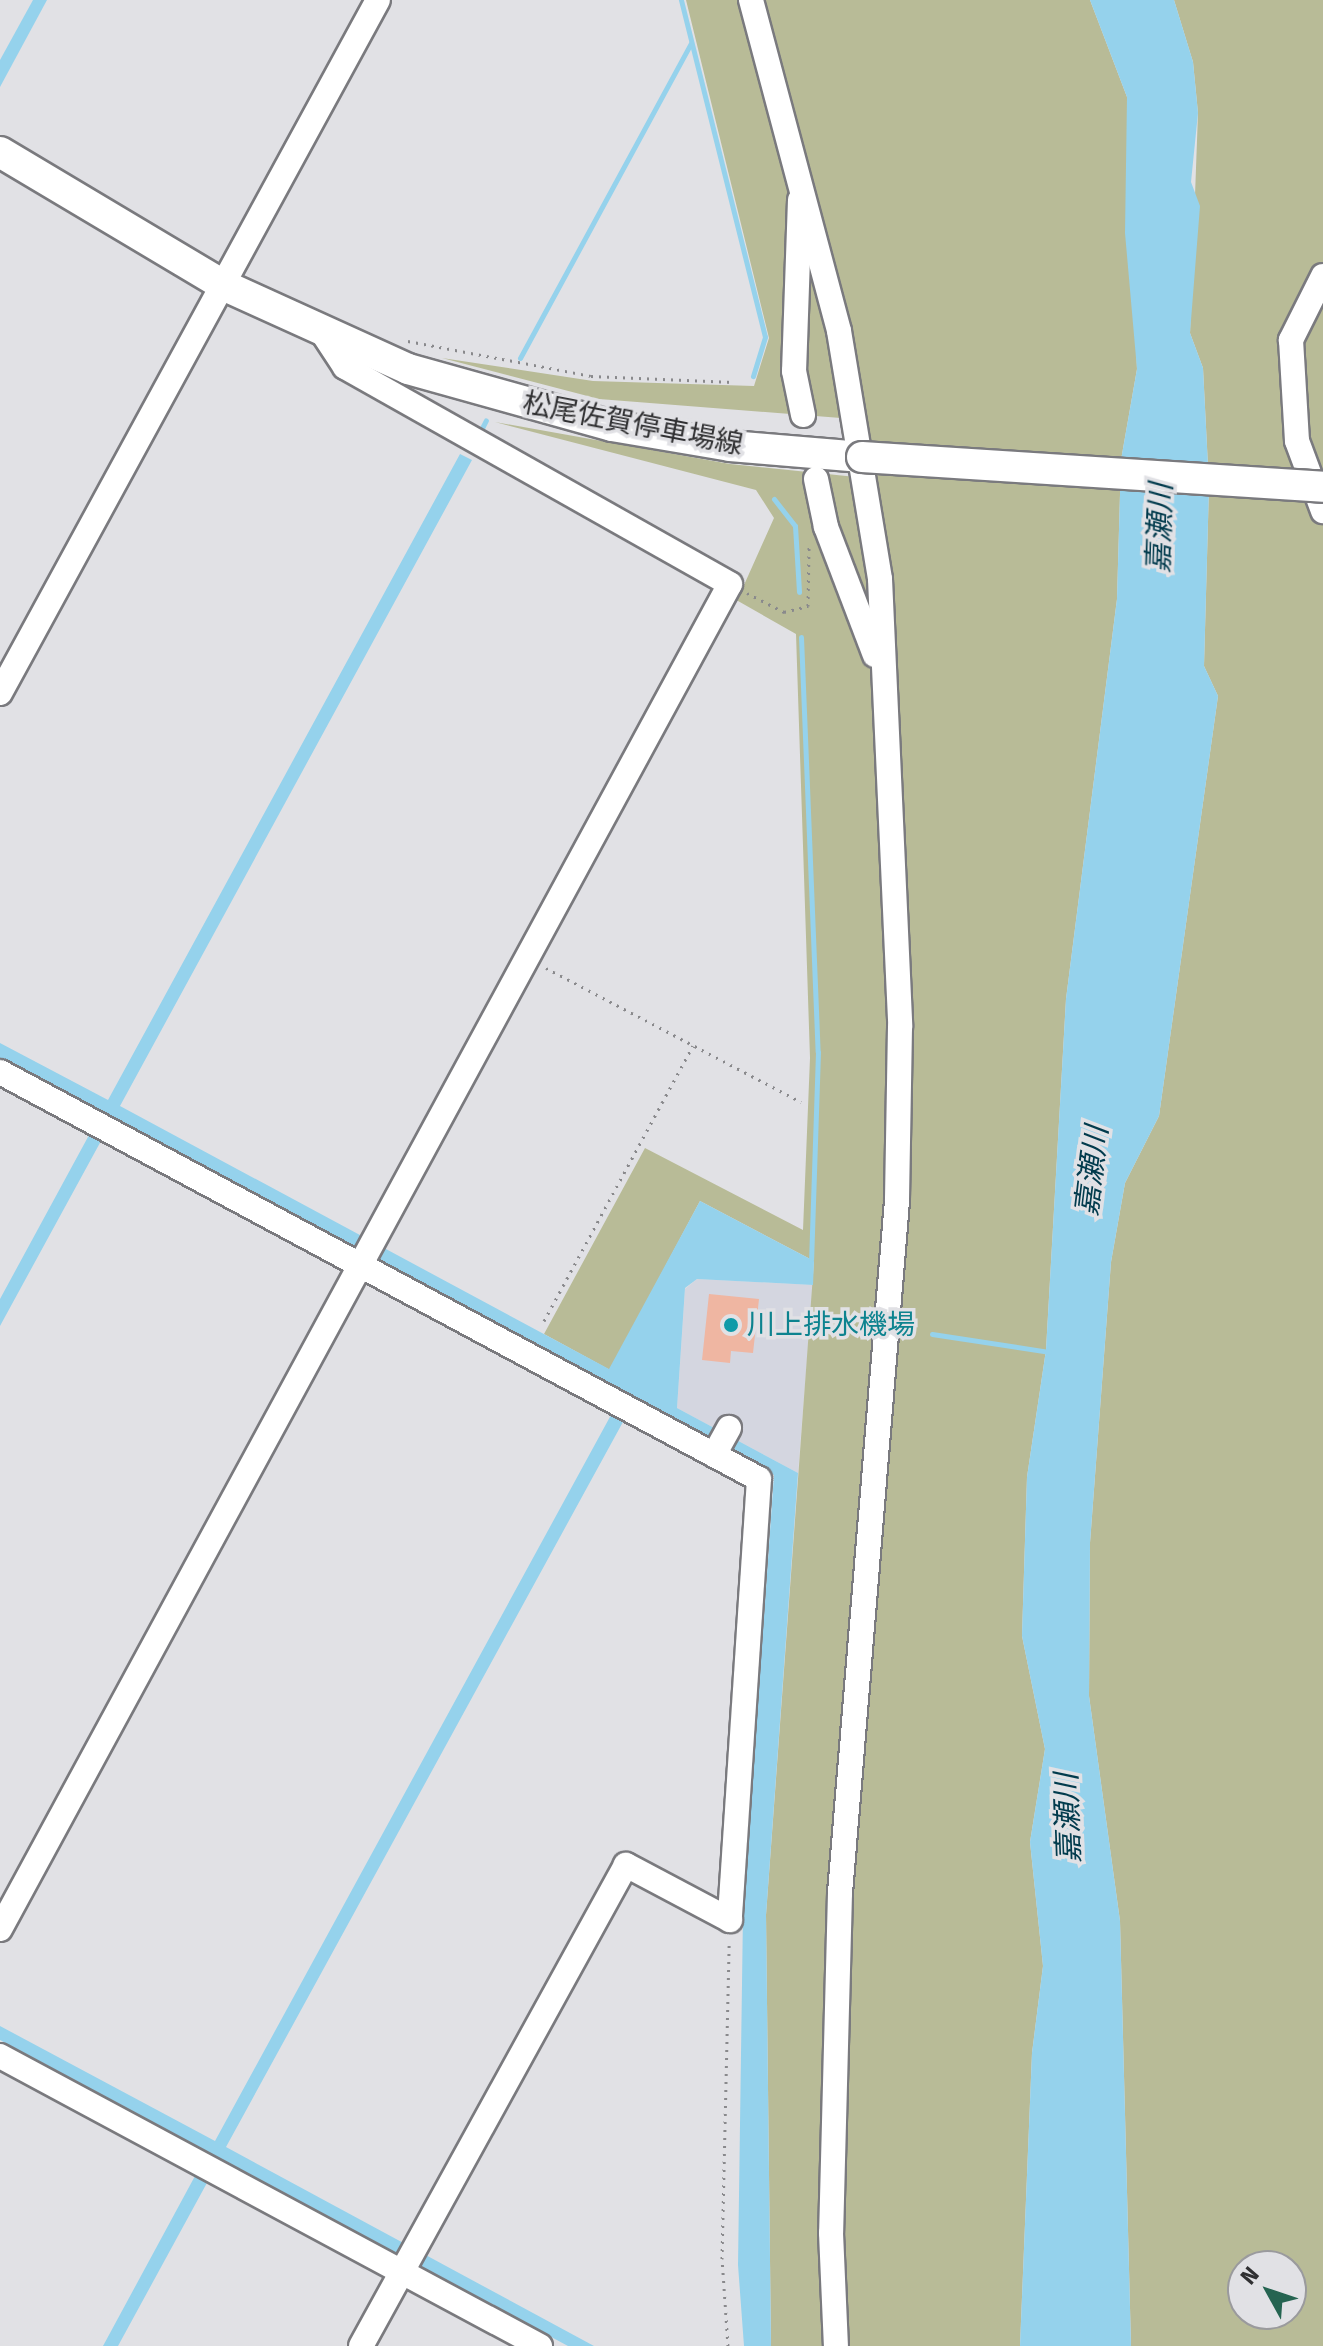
<!DOCTYPE html>
<meta charset="utf-8">
<style>
body{margin:0}
#map{position:relative;width:1323px;height:2346px;overflow:hidden;background:#e1e1e5;font-family:"Fira Sans","Noto Sans JP",sans-serif}
div>[style]{position:absolute}
[style*='--x']{left:calc(var(--x)*1px);top:calc(var(--y)*1px);width:calc(var(--w)*1px);rotate:calc(var(--a)*1deg)}
.built>*{inset:0;background:#d4d6e0}
.green>*{inset:0;background:#b8bb97}
.water>*{inset:0;background:#95d2ec}
.stream>*{height:5px;margin:-2.5px;padding:0 2.5px;transform-origin:2.5px;border-radius:2.5px;background:#95d2ec}
.building>*{inset:0;background:#efb6a2}
.path>*{height:3px;margin-top:-1.5px;transform-origin:0;background:repeating-linear-gradient(90deg,#89898c 0 2px,transparent 0 8px)}
.roads{filter:drop-shadow(2px 0 #7a7a7e) drop-shadow(-2px 0 #7a7a7e) drop-shadow(0 2px #7a7a7e) drop-shadow(0 -2px #7a7a7e)}
.minor>*{height:24px;margin:-12px;padding:0 12px;transform-origin:12px;border-radius:12px;background:#fff}
.major>*{height:30px;margin:-15px;padding:0 15px;transform-origin:15px;border-radius:15px;background:#fff}
.bridges{filter:drop-shadow(2px 0 #7a7a7e) drop-shadow(-2px 0 #7a7a7e) drop-shadow(0 2px #7a7a7e) drop-shadow(0 -2px #7a7a7e)}
.major-bridge>*{height:30px;margin:-15px;padding:0 15px;transform-origin:15px;border-radius:15px;background:#fff}
.dots>*{width:22px;height:22px;translate:-50% -50%;box-sizing:border-box;border:4px solid #e1e1e5;border-radius:50%}
span{translate:-50% -50%;white-space:nowrap;text-align:center;line-height:1.15;-webkit-text-stroke:7px #e1e1e5;paint-order:stroke}
.street-label{font-size:28px;color:#303032}
.culture-label{font-size:28px;color:#0d838f}
.left{translate:0 -50%;text-align:left}
.water-label{font-size:30px;color:#023b4d;font-style:italic}
.north{position:absolute;left:1227px;top:2250px;width:80px;height:80px;box-sizing:border-box;background:#e1e1e5;border:2px solid #9a9a9d;border-radius:50%;rotate:310deg;font-size:22px;font-weight:700;line-height:32px;text-align:center;color:#303032}
.north::after{content:'';display:block;margin:auto;width:28px;height:36px;background:#256451;clip-path:polygon(50% 0,100% 100%,50% 72%,0 100%)}
</style>
<div id="map">
<div class="built">
<i style="clip-path:polygon(697px 1279px,813px 1285px,798px 1473px,677px 1408px,685px 1289px)"></i>
</div>
<div class="green">
<i style="clip-path:polygon(686px 0,1090px 0,1127px 97px,1137px 369px,1121px 460px,1117px 599px,1066px 999px,1046px 1350px,1027px 1477px,1022px 1636px,1045px 1749px,1030px 1842px,1043px 1966px,1032px 2053px,1020px 2346px,771px 2346px,766px 1915px,814px 1261px,700px 1201px,610px 1370px,544px 1334px,645px 1148px,803px 1230px,810px 1058px,796px 634px,731px 597px,744px 585px,774px 518px,756px 490px,495px 422px,730px 464px,875px 479px,866px 420px,599px 399px,442px 358px,593px 381px,754px 386px,769px 338px)"></i>
<i style="clip-path:polygon(evenodd,1174px 0,1323px 0,1323px 2346px,1131px 2346px,1120px 1921px,1089px 1696px,1090px 1543px,1111px 1262px,1125px 1183px,1159px 1116px,1218px 696px,1204px 666px,1209px 486px,1203px 368px,1190px 333px,1198px 113px,1193px 62px,1174px 0,1243px 2266px,1291px 2266px,1291px 2314px,1243px 2314px,1243px 2266px)"></i>
</div>
<div class="water">
<i style="clip-path:polygon(33px 0,47px 0,0 87px,0 60px)"></i>
<i style="clip-path:polygon(1090px 0,1174px 0,1193px 62px,1198px 113px,1191px 182px,1200px 206px,1190px 333px,1203px 368px,1209px 486px,1204px 666px,1218px 696px,1159px 1116px,1125px 1183px,1111px 1262px,1090px 1543px,1089px 1696px,1120px 1921px,1131px 2346px,1020px 2346px,1032px 2053px,1043px 1966px,1030px 1842px,1045px 1749px,1022px 1636px,1027px 1477px,1046px 1350px,1066px 999px,1117px 599px,1121px 460px,1137px 369px,1125px 233px,1127px 97px)"></i>
<i style="clip-path:polygon(460px 454px,472px 460px,120px 1106px,609px 1369px,700px 1201px,814px 1261px,813px 1285px,697px 1279px,685px 1288px,677px 1408px,798px 1473px,766px 1915px,771px 2346px,744px 2346px,738px 2265px,743px 1913px,774px 1475px,635px 1400px,226px 2147px,594px 2346px,568px 2346px,220px 2159px,118px 2346px,103px 2346px,208px 2152px,0 2040px,0 2026px,215px 2141px,623px 1393px,113px 1119px,0 1326px,0 1299px,101px 1113px,0 1059px,0 1043px,108px 1100px)"></i>
</div>
<div class="stream">
<i style="--x:681;--y:0;--w:347;--a:76"></i>
<i style="--x:765;--y:337;--w:41;--a:107.1"></i>
<i style="--x:520;--y:358;--w:358;--a:-61.5"></i>
<i style="--x:480;--y:432;--w:13;--a:-63"></i>
<i style="--x:774;--y:499;--w:34;--a:52"></i>
<i style="--x:795;--y:526;--w:66;--a:86.5"></i>
<i style="--x:801;--y:637;--w:415;--a:87.7"></i>
<i style="--x:818;--y:1052;--w:207;--a:91.9"></i>
<i style="--x:932;--y:1334;--w:118;--a:8.7"></i>
</div>
<div class="building">
<i style="clip-path:polygon(709px 1294px,759px 1299px,753px 1353px,731px 1351px,730px 1363px,702px 1360px)"></i>
</div>
<div class="path">
<i style="--x:408;--y:341;--w:186;--a:10.8"></i>
<i style="--x:591;--y:376;--w:142;--a:2.4"></i>
<i style="--x:747;--y:593;--w:42;--a:27.2"></i>
<i style="--x:784;--y:612;--w:25;--a:-14"></i>
<i style="--x:808;--y:606;--w:60;--a:-89"></i>
<i style="--x:546;--y:968;--w:288;--a:27.7"></i>
<i style="--x:544;--y:1321;--w:313;--a:-61.6"></i>
<i style="--x:728;--y:2346;--w:87;--a:-93.9"></i>
<i style="--x:722;--y:2259;--w:317;--a:-88.7"></i>
</div>
<div class="roads">
<div class="minor">
<i style="--x:751;--y:0;--w:342;--a:75.1"></i>
<i style="--x:839;--y:331;--w:251;--a:80.6"></i>
<i style="--x:880;--y:579;--w:448;--a:87.4"></i>
<i style="--x:900;--y:1027;--w:174;--a:91"></i>
<i style="--x:897;--y:1201;--w:694;--a:94.71"></i>
<i style="--x:840;--y:1893;--w:340;--a:91.5"></i>
<i style="--x:831;--y:2233;--w:113;--a:87.5"></i>
<i style="--x:800;--y:200;--w:171;--a:92"></i>
<i style="--x:794;--y:371;--w:45;--a:78.4"></i>
<i style="--x:1323;--y:276;--w:72;--a:116.6"></i>
<i style="--x:1291;--y:340;--w:101;--a:86.6"></i>
<i style="--x:1297;--y:441;--w:75;--a:69.6"></i>
<i style="--x:816;--y:479;--w:49;--a:78.2"></i>
<i style="--x:826;--y:527;--w:137;--a:69.1"></i>
<i style="--x:0;--y:693;--w:789;--a:-61.39"></i>
<i style="--x:0;--y:1072;--w:861;--a:28.2"></i>
<i style="--x:759;--y:1479;--w:442;--a:93.8"></i>
<i style="--x:730;--y:1920;--w:118;--a:-152.1"></i>
<i style="--x:626;--y:1865;--w:549;--a:118.85"></i>
<i style="--x:714;--y:1455;--w:31;--a:-61"></i>
<i style="--x:0;--y:1929;--w:1530;--a:-61.51"></i>
<i style="--x:730;--y:584;--w:442;--a:-150.6"></i>
<i style="--x:345;--y:367;--w:42;--a:-123.3"></i>
<i style="--x:0;--y:2056;--w:613;--a:28.24"></i>
</div>
<div class="major">
<i style="--x:0;--y:152;--w:260;--a:30.8"></i>
<i style="--x:223;--y:285;--w:203;--a:24.4"></i>
<i style="--x:408;--y:369;--w:212;--a:15.6"></i>
<i style="--x:612;--y:426;--w:120;--a:9.6"></i>
<i style="--x:730;--y:446;--w:132;--a:4.8"></i>
</div>
</div>
<div class="bridges">
<div class="major-bridge">
<i style="--x:862;--y:457;--w:462;--a:3.7"></i>
</div>
</div>
<div class="dots">
<i style="left:731px;top:1325px;background:#0f9aa8"></i>
</div>
<div class="street-label">
<span style="left:633px;top:424px;rotate:11deg">松尾佐賀停車場線</span>
</div>
<div class="culture-label">
<span class="left" style="left:747px;top:1325px">川上排水機場</span>
</div>
<div class="water-label">
<span style="left:1160px;top:528px;rotate:-88deg">嘉瀬川</span>
<span style="left:1092px;top:1171px;rotate:-83deg">嘉瀬川</span>
<span style="left:1068px;top:1818px;rotate:-92deg">嘉瀬川</span>
</div>
<div class="north">N</div>
</div>
